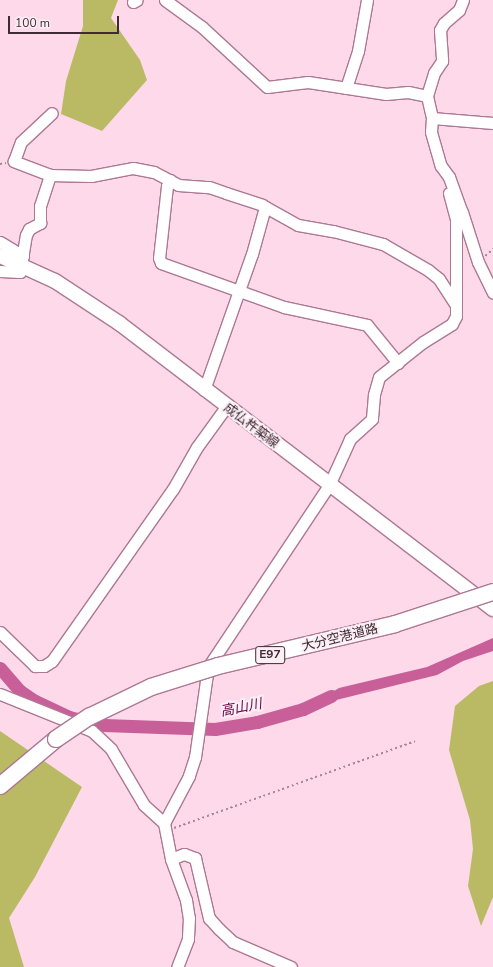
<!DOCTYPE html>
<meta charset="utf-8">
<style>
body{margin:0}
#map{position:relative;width:493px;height:967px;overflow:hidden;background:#fdd9ea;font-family:"Nunito Sans","Noto Sans JP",sans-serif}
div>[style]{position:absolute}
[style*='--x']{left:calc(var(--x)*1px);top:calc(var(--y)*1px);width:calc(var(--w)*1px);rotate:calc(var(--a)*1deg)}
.green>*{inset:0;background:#baba64}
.water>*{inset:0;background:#c85f98}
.river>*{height:13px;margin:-6.5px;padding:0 6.5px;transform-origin:6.5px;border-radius:6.5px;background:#c85f98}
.path>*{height:1.5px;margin-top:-0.75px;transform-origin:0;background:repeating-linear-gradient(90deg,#a48695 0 2px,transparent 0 5px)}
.roads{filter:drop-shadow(1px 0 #ad7892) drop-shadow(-1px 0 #ad7892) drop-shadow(0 1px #ad7892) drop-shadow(0 -1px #ad7892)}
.minor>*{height:11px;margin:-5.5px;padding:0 5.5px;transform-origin:5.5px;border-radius:5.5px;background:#fff}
.major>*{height:14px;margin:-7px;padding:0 7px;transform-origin:7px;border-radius:7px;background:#fff}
.highway>*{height:16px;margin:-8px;padding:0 8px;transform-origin:8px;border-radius:8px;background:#fff}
.bridges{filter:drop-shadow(1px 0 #ad7892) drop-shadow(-1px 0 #ad7892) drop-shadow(0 1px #ad7892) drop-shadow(0 -1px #ad7892)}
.highway-bridge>*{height:16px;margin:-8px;padding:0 8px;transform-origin:8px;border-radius:8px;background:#fff}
span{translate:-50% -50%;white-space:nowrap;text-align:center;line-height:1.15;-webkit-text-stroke:4px #fbeef4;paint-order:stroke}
.shield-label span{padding:1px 3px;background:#fbeef4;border:1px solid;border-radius:3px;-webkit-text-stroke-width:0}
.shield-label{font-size:12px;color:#402a35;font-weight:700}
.street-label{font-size:13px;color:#402a35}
.water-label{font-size:14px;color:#690346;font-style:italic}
.scale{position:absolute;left:8px;top:16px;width:111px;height:18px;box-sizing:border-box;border:2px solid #402a35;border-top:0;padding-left:5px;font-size:12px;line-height:14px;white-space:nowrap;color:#402a35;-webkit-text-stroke:3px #fbeef4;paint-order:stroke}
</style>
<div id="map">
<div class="green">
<i style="clip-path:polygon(83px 0,118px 0,111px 18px,140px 60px,147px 80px,102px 131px,61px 114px,66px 81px,83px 26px)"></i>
<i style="clip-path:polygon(493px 681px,493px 897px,481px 926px,468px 886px,473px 849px,470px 820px,449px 750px,455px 706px,479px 686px)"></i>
<i style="clip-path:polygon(0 731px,82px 787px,35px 877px,9px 918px,24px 967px,0 967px)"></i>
</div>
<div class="water">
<i style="clip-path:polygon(493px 638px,493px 651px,463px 661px,437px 675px,308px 707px,339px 688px,427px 667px)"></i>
</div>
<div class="river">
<i style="--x:0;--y:668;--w:30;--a:49"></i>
<i style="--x:20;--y:691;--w:18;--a:34"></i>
<i style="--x:35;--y:701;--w:38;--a:25"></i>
<i style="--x:69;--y:717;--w:36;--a:13"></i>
<i style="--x:104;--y:725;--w:111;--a:2.1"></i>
<i style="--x:215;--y:729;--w:43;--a:-9.5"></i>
<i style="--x:257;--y:722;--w:48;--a:-15.8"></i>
<i style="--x:303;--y:709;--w:31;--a:-25"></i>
</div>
<div class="path">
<i style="--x:0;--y:164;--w:6;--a:-9"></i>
<i style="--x:485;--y:256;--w:11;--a:-41"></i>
<i style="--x:174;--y:828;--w:256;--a:-19.8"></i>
</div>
<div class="roads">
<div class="minor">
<i style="--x:165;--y:0;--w:46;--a:36.1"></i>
<i style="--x:202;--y:27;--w:88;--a:42.7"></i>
<i style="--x:267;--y:87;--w:41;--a:-7"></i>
<i style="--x:308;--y:82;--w:79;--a:8.7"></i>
<i style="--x:386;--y:94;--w:22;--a:-5"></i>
<i style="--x:408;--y:92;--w:19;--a:12"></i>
<i style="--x:463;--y:0;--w:11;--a:112"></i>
<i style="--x:459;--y:10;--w:20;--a:139"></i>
<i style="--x:444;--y:23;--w:8;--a:120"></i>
<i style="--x:440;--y:30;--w:31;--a:86"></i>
<i style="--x:442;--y:61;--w:14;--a:124"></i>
<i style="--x:434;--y:73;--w:24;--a:107"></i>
<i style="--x:427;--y:96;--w:23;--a:77"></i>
<i style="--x:432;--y:118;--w:14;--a:94"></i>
<i style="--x:431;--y:132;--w:35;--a:74"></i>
<i style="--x:441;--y:166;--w:14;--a:54"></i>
<i style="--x:449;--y:177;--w:37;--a:70"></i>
<i style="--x:462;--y:212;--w:52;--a:72.3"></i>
<i style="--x:478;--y:262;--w:34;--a:64"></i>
<i style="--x:133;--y:2;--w:4;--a:-27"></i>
<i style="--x:346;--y:88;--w:39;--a:-72"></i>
<i style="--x:358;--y:51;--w:52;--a:-80"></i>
<i style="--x:432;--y:118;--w:61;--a:4.7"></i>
<i style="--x:50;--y:175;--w:39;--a:-159"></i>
<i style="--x:14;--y:161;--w:20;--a:-70"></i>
<i style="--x:21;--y:142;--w:42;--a:-43.1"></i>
<i style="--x:170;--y:180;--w:7;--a:117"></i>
<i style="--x:167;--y:186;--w:72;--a:96.3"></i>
<i style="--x:159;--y:258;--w:5;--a:68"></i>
<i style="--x:161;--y:263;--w:131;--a:19.7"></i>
<i style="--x:284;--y:307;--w:85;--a:12.2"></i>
<i style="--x:367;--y:325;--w:49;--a:50.8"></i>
<i style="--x:449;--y:193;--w:28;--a:75"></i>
<i style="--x:456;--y:220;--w:85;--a:90"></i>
<i style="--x:0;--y:242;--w:27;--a:31"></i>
<i style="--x:0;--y:271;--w:20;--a:3"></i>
<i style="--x:20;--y:272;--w:37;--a:-81"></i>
<i style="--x:26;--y:235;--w:7;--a:-63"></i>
<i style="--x:29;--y:229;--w:13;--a:-29"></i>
<i style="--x:40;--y:223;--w:17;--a:-90"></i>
<i style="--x:40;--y:206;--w:33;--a:-72"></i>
<i style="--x:50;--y:175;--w:41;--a:1.4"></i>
<i style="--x:91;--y:176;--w:43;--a:-10.8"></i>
<i style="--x:133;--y:168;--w:21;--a:11"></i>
<i style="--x:154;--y:172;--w:27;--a:28"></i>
<i style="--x:178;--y:185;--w:31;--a:4"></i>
<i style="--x:209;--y:187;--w:18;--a:19"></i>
<i style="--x:226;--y:193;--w:38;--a:18"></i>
<i style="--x:262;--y:205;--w:41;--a:29.1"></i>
<i style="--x:298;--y:225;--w:36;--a:10"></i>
<i style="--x:333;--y:231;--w:52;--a:14.6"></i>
<i style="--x:383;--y:244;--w:52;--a:30"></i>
<i style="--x:428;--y:270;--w:14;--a:39"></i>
<i style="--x:439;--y:279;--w:31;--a:57"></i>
<i style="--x:456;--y:305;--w:11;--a:90"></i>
<i style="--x:456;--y:316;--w:9;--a:117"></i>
<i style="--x:452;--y:324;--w:34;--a:148"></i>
<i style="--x:423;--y:342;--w:56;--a:141.5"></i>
<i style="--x:379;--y:377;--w:19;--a:106"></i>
<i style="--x:374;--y:395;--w:24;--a:95"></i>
<i style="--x:372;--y:419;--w:30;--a:138"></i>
<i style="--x:350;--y:439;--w:51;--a:114.5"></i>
<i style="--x:329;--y:485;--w:219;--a:123.6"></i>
<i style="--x:208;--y:667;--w:91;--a:98.2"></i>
<i style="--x:195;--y:757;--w:20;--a:108"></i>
<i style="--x:189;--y:776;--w:53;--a:118"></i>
<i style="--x:164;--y:823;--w:37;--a:79"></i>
<i style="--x:171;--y:859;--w:44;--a:69.9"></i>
<i style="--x:186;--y:900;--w:18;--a:81"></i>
<i style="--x:189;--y:918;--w:21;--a:93"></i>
<i style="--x:188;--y:939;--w:30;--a:111"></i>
<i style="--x:204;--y:390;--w:144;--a:-70.6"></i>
<i style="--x:252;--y:254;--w:49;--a:-74.5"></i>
<i style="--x:0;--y:632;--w:49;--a:44.2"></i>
<i style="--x:35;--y:666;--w:9;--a:0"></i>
<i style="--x:44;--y:666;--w:9;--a:-32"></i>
<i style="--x:52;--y:661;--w:210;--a:-54.9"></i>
<i style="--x:173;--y:489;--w:48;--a:-60.3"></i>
<i style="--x:197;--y:447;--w:49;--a:-54.1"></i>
<i style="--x:0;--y:694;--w:99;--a:21.9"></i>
<i style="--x:92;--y:731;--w:26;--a:43"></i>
<i style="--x:111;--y:749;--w:65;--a:59.5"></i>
<i style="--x:144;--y:805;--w:27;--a:42"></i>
<i style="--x:171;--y:859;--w:14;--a:-21"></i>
<i style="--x:184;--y:854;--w:12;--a:20"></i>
<i style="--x:195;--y:858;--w:62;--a:76.9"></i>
<i style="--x:209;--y:918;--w:15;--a:48"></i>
<i style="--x:219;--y:929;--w:19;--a:43"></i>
<i style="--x:233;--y:942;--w:63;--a:23.3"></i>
</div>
<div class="major">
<i style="--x:0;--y:256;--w:60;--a:24.4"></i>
<i style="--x:55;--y:281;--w:77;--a:33.3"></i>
<i style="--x:119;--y:323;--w:471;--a:37.4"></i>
</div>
<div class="highway">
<i style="--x:0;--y:786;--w:73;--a:-40"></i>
</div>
</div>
<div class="bridges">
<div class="highway-bridge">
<i style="--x:56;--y:739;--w:40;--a:-34"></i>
<i style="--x:89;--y:717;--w:69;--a:-25.8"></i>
<i style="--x:151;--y:687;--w:70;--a:-17.4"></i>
<i style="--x:218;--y:666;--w:182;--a:-13.3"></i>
<i style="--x:395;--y:624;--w:103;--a:-18.1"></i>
</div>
</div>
<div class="shield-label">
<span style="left:270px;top:655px">E97</span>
</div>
<div class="street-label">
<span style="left:251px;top:426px;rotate:37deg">成仏杵築線</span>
<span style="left:340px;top:638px;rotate:-14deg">大分空港道路</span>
</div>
<div class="water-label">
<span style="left:241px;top:708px;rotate:-11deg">高山川</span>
</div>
<div class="scale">100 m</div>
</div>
